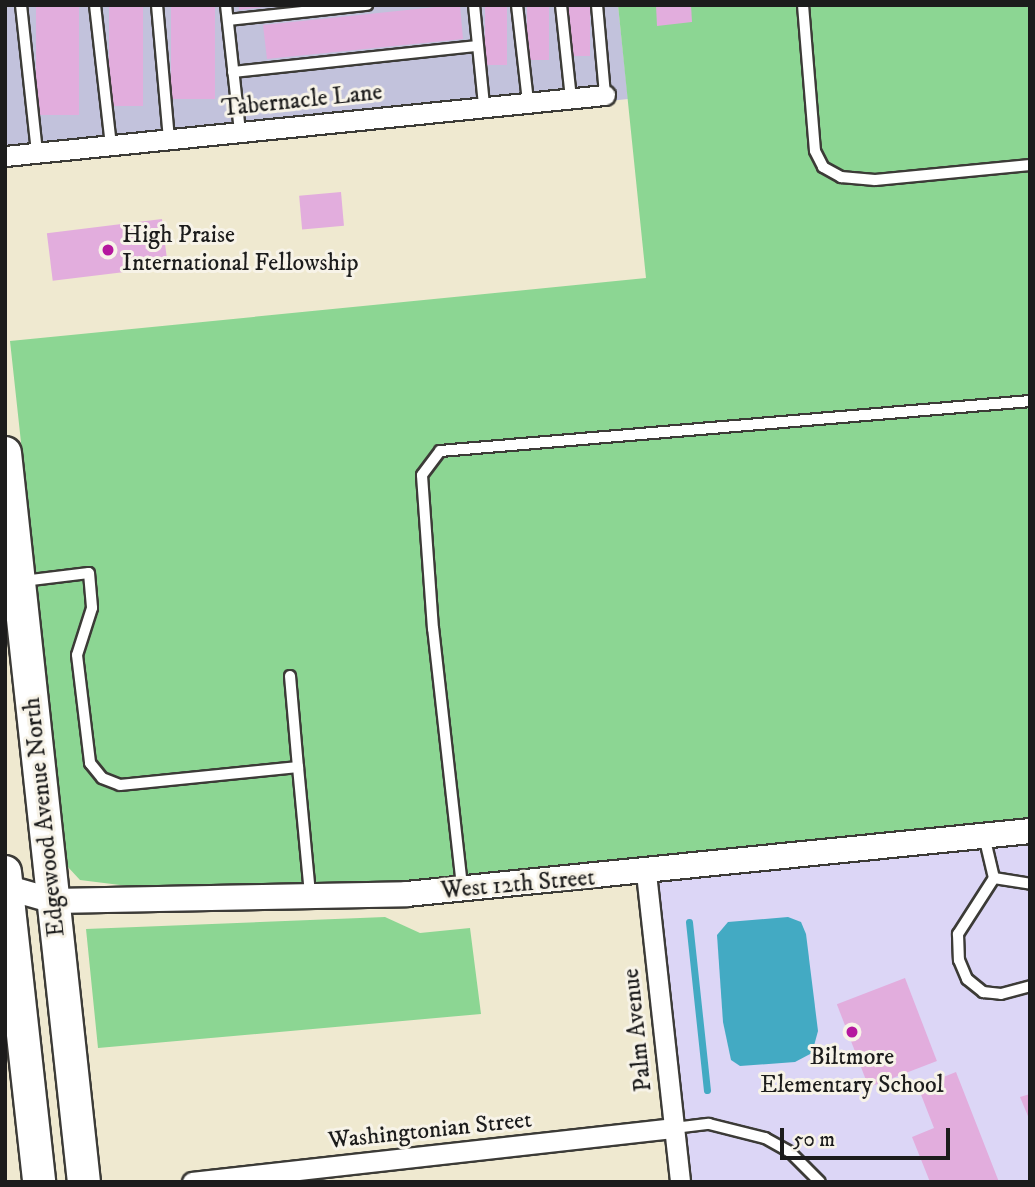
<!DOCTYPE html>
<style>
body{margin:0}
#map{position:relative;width:1035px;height:1187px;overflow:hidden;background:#efe9d0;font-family:"IM FELL DW Pica",serif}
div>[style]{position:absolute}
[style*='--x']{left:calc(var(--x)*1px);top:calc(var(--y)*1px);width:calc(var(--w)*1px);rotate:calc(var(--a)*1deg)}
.built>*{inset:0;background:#dcd6f6}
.industrial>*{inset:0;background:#c2c2dc}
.green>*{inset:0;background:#8cd693}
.water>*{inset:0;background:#43aac3}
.stream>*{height:7px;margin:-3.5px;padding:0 3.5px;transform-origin:3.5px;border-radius:3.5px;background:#43aac3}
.building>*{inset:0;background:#e2addd;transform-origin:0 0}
.roads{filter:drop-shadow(2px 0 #3c3b37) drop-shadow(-2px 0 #3c3b37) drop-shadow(0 2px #3c3b37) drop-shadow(0 -2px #3c3b37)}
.service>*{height:10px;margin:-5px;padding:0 5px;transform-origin:5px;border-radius:5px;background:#fff}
.minor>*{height:19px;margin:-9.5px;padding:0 9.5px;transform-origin:9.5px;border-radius:9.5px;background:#fff}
.tertiary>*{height:24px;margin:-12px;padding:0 12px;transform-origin:12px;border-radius:12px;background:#fff}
.primary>*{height:32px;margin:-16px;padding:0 16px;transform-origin:16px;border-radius:16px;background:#fff}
.dots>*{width:19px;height:19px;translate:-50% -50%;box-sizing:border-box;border:4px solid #f7f3e8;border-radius:50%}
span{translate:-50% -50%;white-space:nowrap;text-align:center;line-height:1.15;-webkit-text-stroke:6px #f7f3e8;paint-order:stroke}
.street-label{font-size:24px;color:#1c1c1c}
.poi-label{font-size:24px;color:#1c1c1c}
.left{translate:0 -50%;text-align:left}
.frame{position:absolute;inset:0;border:7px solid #1c1c1c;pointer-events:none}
.scale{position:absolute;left:780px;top:1128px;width:170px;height:32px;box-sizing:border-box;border:4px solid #1c1c1c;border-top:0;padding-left:9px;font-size:21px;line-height:24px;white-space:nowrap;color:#1c1c1c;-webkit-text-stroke:5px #f7f3e8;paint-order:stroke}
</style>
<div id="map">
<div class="built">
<i style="clip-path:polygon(1030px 843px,1030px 1182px,690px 1182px,658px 881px)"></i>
</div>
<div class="industrial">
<i style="clip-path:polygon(5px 5px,618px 5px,628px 99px,5px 165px)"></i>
</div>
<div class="green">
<i style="clip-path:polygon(618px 5px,1030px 5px,1030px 818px,458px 879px,338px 886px,144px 888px,80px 880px,67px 866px,10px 341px,646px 278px)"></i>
<i style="clip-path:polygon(385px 917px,420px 933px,470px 928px,481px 1014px,98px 1048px,86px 929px)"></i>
</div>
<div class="water">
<i style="clip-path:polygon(788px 917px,801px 922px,806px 934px,818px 1031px,812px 1053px,795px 1062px,740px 1066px,731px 1060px,723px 1022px,717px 935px,728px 922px)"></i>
</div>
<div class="stream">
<i style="--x:689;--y:922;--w:169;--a:83.9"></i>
</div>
<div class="building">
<i style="left:36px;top:5px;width:43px;height:110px"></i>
<i style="left:109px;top:5px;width:34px;height:101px"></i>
<i style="left:171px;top:5px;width:44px;height:94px"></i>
<i style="clip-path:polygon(239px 5px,264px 5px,264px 7px,239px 10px)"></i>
<i style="clip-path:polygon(455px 5px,460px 5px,463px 39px,267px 59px,263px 25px)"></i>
<i style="left:485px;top:5px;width:22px;height:60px"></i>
<i style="left:527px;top:5px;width:22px;height:55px"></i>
<i style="left:569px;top:5px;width:21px;height:51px"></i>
<i style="clip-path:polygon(656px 5px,691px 5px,692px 22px,657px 26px)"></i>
<i style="left:341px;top:192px;width:34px;height:42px;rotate:85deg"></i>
<i style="left:162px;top:219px;width:48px;height:116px;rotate:83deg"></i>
<i style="left:905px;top:978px;width:89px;height:73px;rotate:69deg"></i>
<i style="clip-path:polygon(956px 1072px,999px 1182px,930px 1182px,912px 1137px,934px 1128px,918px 1087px)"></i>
<i style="clip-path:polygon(1030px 1094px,1030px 1121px,1020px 1097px)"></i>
</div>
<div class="roads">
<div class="service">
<i style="--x:21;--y:5;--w:149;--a:83.8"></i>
<i style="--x:95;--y:5;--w:141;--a:83.5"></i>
<i style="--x:157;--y:5;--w:135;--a:84.9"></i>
<i style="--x:226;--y:5;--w:128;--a:83.7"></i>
<i style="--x:474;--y:5;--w:101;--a:84.3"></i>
<i style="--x:517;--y:5;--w:98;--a:83.5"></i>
<i style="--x:561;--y:5;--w:94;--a:83.9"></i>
<i style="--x:597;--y:5;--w:90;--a:84.9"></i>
<i style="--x:803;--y:5;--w:146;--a:85.3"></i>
<i style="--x:815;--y:151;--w:18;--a:63"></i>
<i style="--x:823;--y:167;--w:21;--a:29"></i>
<i style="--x:841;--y:177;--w:34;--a:5"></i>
<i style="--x:875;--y:180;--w:156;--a:-5.5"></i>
<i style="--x:228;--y:20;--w:140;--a:-6.2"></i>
<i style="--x:233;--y:72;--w:246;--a:-6.1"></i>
<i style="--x:23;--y:581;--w:66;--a:-6.9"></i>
<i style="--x:89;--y:573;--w:35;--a:85"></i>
<i style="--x:92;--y:608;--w:49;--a:107.7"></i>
<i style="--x:77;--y:655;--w:109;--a:83.1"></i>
<i style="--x:90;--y:763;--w:19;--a:51"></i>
<i style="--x:102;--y:778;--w:19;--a:21"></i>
<i style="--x:120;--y:785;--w:179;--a:-5.8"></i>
<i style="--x:298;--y:767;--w:129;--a:84.6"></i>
<i style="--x:290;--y:676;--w:91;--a:85"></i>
<i style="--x:984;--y:836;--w:43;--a:76.6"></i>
<i style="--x:994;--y:878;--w:67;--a:122.7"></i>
<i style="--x:958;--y:934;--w:26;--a:88"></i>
<i style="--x:959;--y:960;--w:21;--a:67"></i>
<i style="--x:967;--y:979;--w:21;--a:39"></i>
<i style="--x:983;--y:992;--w:18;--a:6"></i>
<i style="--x:1001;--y:994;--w:30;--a:-15"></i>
<i style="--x:994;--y:878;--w:36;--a:9"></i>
<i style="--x:462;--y:886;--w:259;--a:-96.4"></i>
<i style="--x:433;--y:629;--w:154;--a:-94.1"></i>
<i style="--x:422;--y:475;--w:30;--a:-53"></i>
<i style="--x:440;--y:451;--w:592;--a:-4.84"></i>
<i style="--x:674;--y:1128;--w:35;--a:-7"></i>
<i style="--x:709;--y:1124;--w:58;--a:14"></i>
<i style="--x:765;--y:1138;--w:29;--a:29"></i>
<i style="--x:790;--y:1152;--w:42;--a:45"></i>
</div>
<div class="minor">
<i style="--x:5;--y:156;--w:603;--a:-5.81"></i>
<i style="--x:646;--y:873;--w:311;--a:83.7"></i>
<i style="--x:192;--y:1182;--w:485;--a:-6.4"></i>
</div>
<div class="tertiary">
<i style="--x:5;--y:887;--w:51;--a:15.9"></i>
<i style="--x:54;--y:901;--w:353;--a:-1.1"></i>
<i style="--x:407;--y:894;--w:626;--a:-5.77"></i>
</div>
<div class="primary">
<i style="--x:5;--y:453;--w:733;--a:83.82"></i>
<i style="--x:5;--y:872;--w:312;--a:83.7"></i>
</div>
</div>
<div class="dots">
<i style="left:108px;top:250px;background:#b5179e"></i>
<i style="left:852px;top:1032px;background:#b5179e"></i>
</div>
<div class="street-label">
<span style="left:302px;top:101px;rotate:-6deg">Tabernacle Lane</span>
<span style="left:45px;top:817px;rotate:-96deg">Edgewood Avenue North</span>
<span style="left:518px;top:885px;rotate:-5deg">West 12th Street</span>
<span style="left:638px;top:1030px;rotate:-96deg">Palm Avenue</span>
<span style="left:430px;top:1131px;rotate:-6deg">Washingtonian Street</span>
</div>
<div class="poi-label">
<span class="left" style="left:122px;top:250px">High Praise<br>International Fellowship</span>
<span style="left:852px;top:1072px">Biltmore<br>Elementary School</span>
</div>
<div class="frame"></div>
<div class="scale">50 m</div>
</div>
